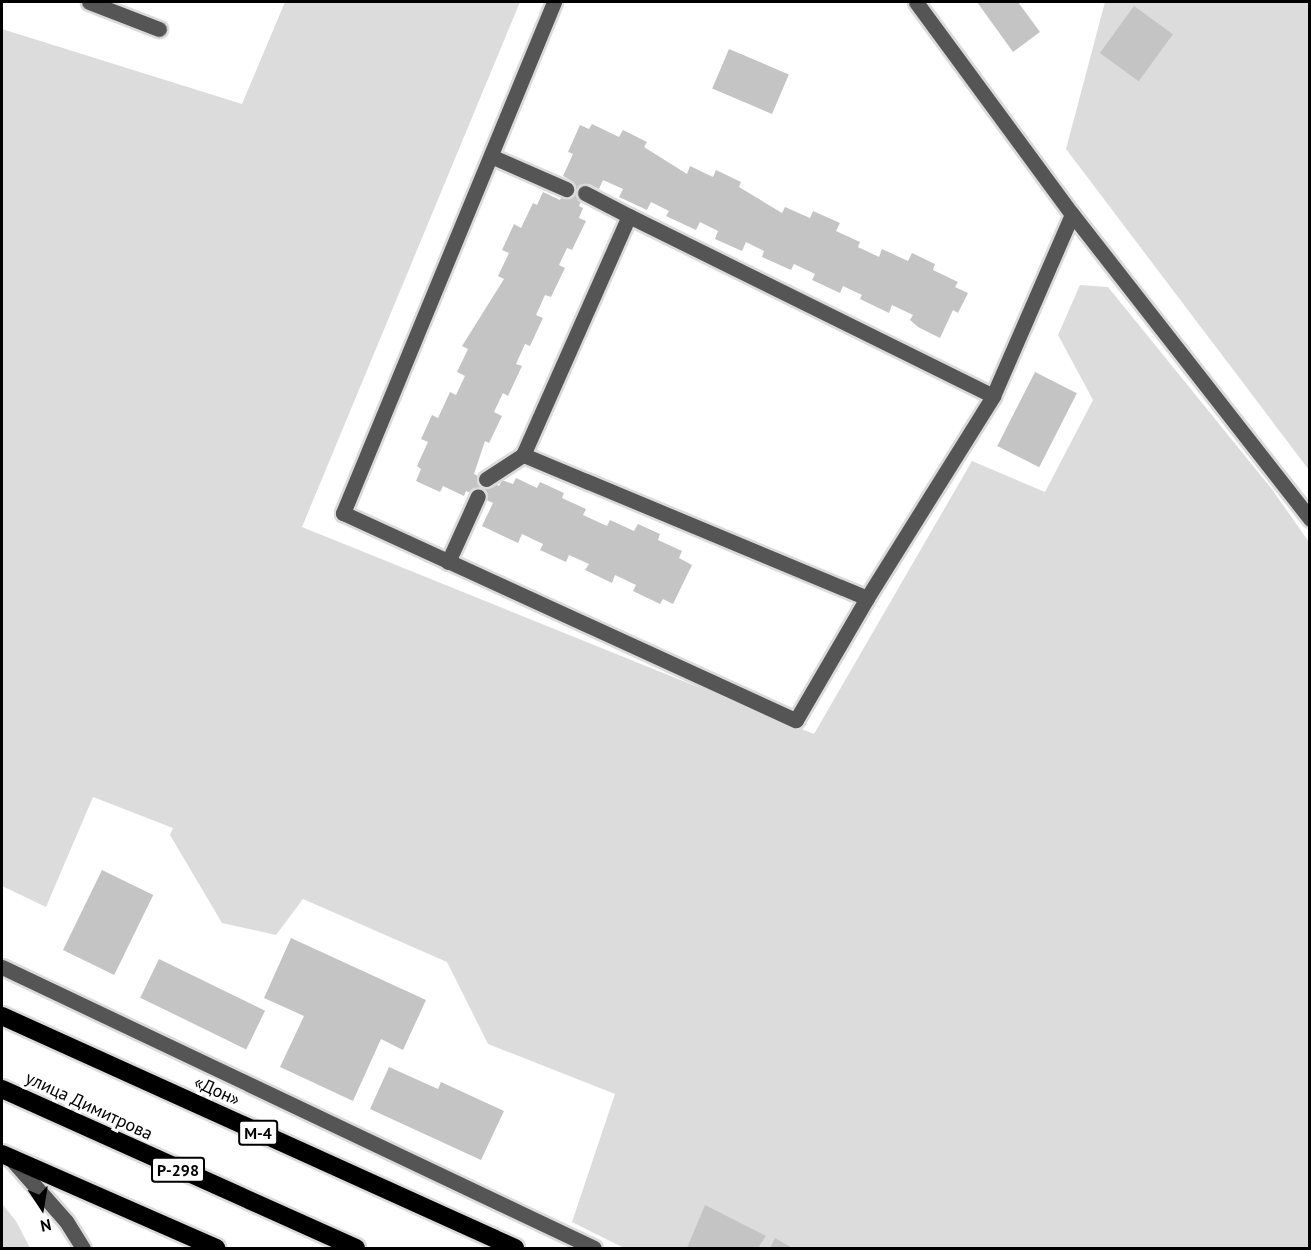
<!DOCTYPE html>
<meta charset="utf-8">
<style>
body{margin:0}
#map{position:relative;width:1311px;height:1250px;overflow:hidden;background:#fff;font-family:"PT Sans",sans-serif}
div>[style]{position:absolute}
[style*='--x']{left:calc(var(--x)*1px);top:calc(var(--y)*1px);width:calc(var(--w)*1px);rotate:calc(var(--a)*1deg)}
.green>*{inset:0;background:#dcdcdc}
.building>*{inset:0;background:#c4c4c4;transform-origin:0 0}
.roads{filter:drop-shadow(2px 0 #dbdbdb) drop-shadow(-2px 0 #dbdbdb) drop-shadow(0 2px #dbdbdb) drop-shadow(0 -2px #dbdbdb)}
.minor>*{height:15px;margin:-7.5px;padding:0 7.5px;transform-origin:7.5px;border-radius:7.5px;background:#555}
.highway>*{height:18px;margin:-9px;padding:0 9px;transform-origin:9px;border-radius:9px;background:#000}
span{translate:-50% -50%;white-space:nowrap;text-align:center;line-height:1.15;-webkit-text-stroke:6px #fff;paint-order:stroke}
.shield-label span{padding:2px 4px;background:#fff;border:2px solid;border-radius:4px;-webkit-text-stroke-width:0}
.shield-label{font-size:16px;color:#000;font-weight:700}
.street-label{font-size:18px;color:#000}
.frame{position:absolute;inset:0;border:3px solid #000;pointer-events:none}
.north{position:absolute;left:12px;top:1178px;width:60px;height:60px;-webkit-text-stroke:4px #fff;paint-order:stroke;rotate:168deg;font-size:16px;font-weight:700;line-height:24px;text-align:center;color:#000}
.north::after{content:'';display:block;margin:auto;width:21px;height:27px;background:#000;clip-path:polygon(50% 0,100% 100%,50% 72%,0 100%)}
</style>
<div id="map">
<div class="green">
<i style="clip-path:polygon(285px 2px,520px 2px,302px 527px,814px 734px,972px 461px,1045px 492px,1093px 400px,1058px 335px,1080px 285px,1108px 287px,1271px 488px,1309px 542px,1309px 1248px,624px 1248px,572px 1222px,615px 1094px,488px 1044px,447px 962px,303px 899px,276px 935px,222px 923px,170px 835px,173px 828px,93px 797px,46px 907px,2px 886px,2px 29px,242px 104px)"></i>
<i style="clip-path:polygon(1105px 2px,1309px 2px,1309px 470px,1066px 149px)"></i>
<i style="clip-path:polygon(2px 1204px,16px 1221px,30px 1248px,2px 1248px)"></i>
</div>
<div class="building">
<i style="clip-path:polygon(977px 2px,1018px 2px,1040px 32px,1013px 52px)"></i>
<i style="left:1134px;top:6px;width:48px;height:58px;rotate:36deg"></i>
<i style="left:729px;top:49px;width:65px;height:43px;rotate:23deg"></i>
<i style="clip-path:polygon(592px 124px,619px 137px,623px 130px,647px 142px,644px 147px,687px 174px,690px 166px,713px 177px,716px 170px,741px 182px,739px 187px,782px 213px,785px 207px,810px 218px,813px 211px,840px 223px,836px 231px,860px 242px,858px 247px,879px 257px,882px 249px,908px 261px,912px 253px,935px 264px,933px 270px,958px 282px,955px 287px,968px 293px,958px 313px,953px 310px,940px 338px,918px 327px,910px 320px,913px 315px,892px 305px,889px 313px,860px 299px,862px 295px,843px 286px,840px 293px,812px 280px,815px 274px,794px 264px,791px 270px,762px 257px,764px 251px,746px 242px,742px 251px,715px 239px,718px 231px,700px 222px,696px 230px,666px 216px,669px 211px,651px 202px,647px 210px,619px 197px,623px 189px,603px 180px,599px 189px,589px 184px,579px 206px,583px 208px,579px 218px,586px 221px,572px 250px,567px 248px,559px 265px,565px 268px,551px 297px,545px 295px,536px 315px,543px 318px,530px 346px,525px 344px,516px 364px,522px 366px,508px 396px,503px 393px,494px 412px,502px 416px,489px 443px,485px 441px,474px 474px,499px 486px,502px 480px,513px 484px,516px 478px,537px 488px,540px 482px,564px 493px,562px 498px,586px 509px,583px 515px,607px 526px,610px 520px,634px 531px,638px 524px,660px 534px,658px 540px,682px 551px,679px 558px,692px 565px,673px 604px,663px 599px,660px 604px,633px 591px,636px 585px,615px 575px,612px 583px,585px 570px,589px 564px,569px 555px,566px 562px,540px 550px,543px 544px,522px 534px,518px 543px,482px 526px,493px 503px,466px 491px,464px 496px,443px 486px,440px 492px,416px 481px,421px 469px,417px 466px,428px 442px,421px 439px,432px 415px,438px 418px,450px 392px,456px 395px,465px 376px,457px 372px,468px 349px,462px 346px,504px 279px,498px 276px,509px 253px,502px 250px,514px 224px,521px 228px,533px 203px,537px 205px,543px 192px,560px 200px,570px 180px,563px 176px,573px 154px,568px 152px,580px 125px,589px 129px)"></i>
<i style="left:1035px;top:372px;width:47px;height:83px;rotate:27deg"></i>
<i style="left:102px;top:870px;width:57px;height:89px;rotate:26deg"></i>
<i style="clip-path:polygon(291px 938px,426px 1000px,403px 1050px,381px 1039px,353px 1101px,280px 1067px,304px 1016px,264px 998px)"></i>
<i style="left:159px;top:959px;width:118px;height:43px;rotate:26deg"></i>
<i style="clip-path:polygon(389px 1067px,438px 1089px,441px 1082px,504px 1111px,481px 1160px,370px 1109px)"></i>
<i style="clip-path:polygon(705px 1205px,766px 1236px,758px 1248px,687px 1248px)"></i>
<i style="clip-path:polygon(775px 1238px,792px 1248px,770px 1248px)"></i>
</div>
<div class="roads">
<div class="minor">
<i style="--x:89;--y:2;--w:75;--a:21.1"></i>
<i style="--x:554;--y:2;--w:553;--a:112.44"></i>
<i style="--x:343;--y:513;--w:498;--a:24.6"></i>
<i style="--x:796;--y:720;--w:141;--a:-59.8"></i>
<i style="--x:867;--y:598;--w:373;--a:-157.4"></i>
<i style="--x:523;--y:455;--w:261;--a:-66.1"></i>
<i style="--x:629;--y:216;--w:406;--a:26.3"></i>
<i style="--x:993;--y:396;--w:198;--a:-66.5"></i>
<i style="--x:916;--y:2;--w:263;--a:53.7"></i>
<i style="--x:1072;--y:214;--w:387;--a:52"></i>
<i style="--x:493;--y:157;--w:80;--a:23.7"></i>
<i style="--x:585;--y:193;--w:50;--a:27.6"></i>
<i style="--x:486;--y:479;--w:44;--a:-33"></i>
<i style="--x:448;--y:562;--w:72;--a:-65.6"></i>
<i style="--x:867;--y:598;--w:238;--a:-58"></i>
<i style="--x:2;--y:967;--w:655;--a:25.39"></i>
<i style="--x:12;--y:1160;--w:81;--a:48.5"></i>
<i style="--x:66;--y:1221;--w:32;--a:58"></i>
</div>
<div class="highway">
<i style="--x:2;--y:1016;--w:563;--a:24.33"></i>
<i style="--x:2;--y:1089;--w:388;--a:24.2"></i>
<i style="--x:2;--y:1154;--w:234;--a:23.7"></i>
</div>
</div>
<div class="shield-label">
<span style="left:258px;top:1133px">М-4</span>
<span style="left:178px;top:1170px">Р-298</span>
</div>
<div class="street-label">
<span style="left:217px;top:1091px;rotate:24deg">«Дон»</span>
<span style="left:89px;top:1106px;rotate:25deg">улица Димитрова</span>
</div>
<div class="frame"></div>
<div class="north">N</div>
</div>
